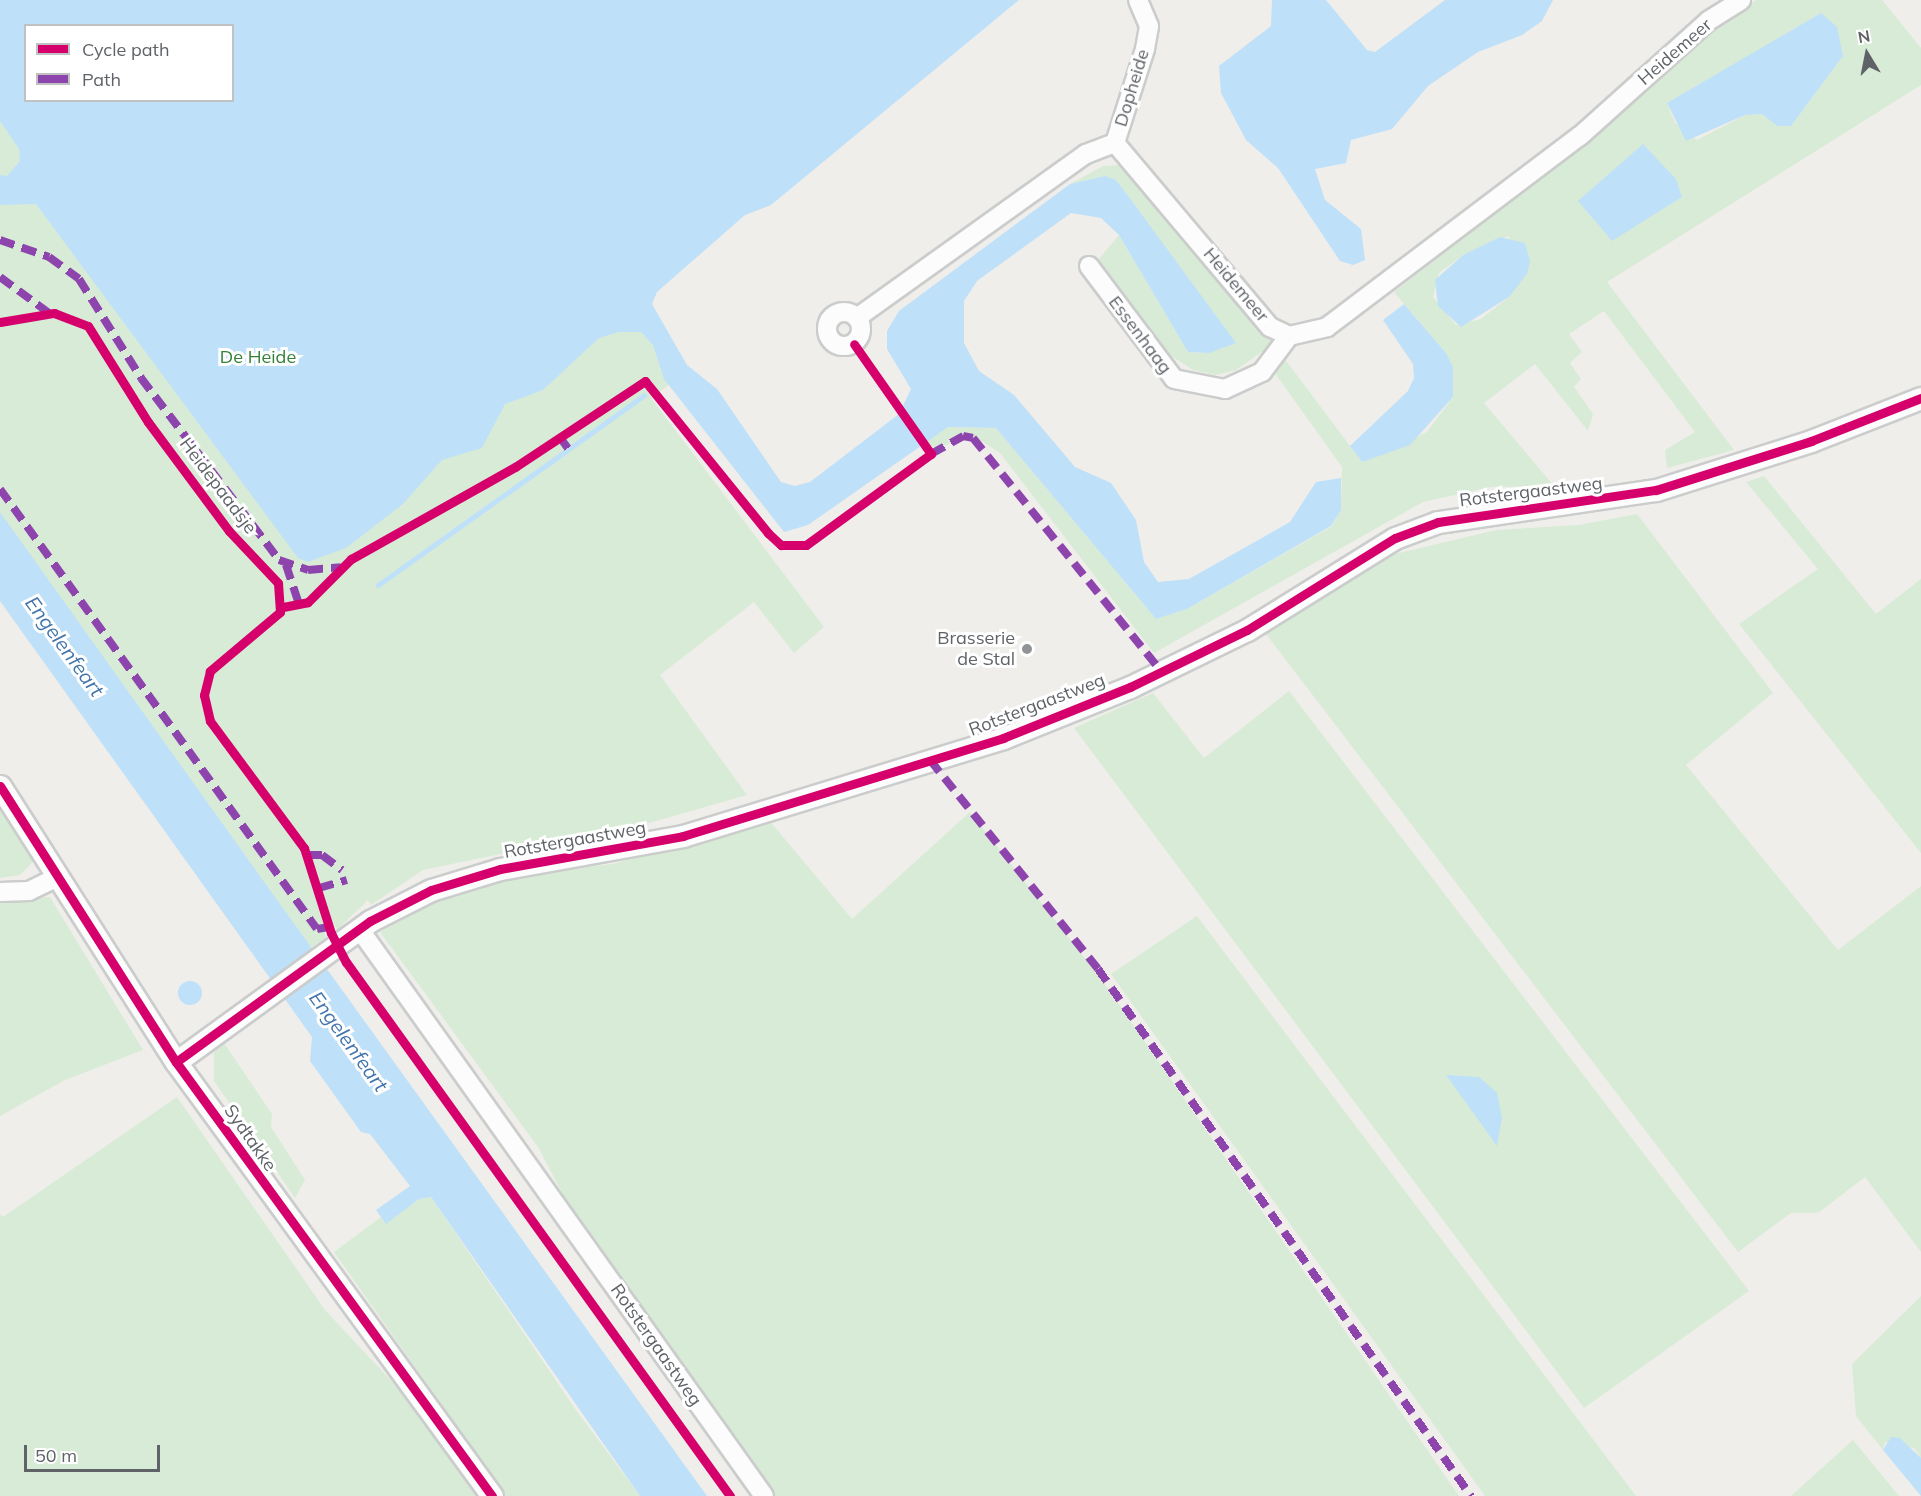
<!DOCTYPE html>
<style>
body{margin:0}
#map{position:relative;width:1921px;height:1496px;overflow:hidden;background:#efeeea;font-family:Mulish,sans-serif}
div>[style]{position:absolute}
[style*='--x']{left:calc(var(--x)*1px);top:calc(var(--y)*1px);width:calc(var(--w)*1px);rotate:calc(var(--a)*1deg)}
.green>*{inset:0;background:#d8ebd6}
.water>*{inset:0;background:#bfe0f9}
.round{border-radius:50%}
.stream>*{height:5px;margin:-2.5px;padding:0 2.5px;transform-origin:2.5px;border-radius:2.5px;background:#bfe0f9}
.roads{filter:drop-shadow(2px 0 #cbcccc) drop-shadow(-2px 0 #cbcccc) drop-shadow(0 2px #cbcccc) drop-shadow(0 -2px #cbcccc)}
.minor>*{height:18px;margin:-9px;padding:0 9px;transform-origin:9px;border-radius:9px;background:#fdfcfc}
.minor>.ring{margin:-9px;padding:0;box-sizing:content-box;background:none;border:18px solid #fdfcfc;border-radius:50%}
.tertiary>*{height:21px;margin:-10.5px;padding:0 10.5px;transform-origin:10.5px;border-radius:10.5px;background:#fdfcfc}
.quiet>*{height:8px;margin-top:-4px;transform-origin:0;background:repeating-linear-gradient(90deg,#8e44ad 0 15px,transparent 0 23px)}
.cycleway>*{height:9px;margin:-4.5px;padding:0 4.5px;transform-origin:4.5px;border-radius:4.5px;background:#d6006c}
.dots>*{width:16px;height:16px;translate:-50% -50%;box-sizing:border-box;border:3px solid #fff;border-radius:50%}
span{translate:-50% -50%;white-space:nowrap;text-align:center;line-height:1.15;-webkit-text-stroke:6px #fff;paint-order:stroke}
.street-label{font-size:18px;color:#5f6368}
.park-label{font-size:18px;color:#348238}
.poi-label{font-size:18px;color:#5f6368}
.right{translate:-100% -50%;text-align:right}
.water-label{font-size:20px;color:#4174aa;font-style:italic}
.legend{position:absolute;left:24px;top:24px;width:210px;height:78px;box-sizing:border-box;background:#fff;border:2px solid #bfc1c3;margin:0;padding:8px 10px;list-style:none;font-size:18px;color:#5f6368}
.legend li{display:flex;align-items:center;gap:12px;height:30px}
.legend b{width:30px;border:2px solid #bfc1c3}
.north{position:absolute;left:1837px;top:24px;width:60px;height:60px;-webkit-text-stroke:4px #fff;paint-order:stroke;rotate:350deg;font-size:16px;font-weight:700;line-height:24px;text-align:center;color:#5f6368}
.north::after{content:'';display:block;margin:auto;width:21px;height:27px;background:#5f6368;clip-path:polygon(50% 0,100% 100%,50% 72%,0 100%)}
.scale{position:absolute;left:24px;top:1445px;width:136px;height:27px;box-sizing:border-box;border:3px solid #5f6368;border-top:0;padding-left:8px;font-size:18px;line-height:21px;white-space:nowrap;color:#5f6368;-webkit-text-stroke:4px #fff;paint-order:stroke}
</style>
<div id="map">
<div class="green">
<i style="clip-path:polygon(evenodd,0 0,554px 0,631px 301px,677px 379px,651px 398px,824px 627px,794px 653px,754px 602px,660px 675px,747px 795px,642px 825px,423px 870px,371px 905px,368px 900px,337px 930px,334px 924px,324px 931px,326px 937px,312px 947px,305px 944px,0 519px,0 0,26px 26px,232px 26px,232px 100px,26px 100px,26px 26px)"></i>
<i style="clip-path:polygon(evenodd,1756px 0,1882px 0,1921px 48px,1921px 85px,1607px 282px,1734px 450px,1667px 468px,1665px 450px,1695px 432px,1604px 311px,1569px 334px,1582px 352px,1570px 363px,1581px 379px,1574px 387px,1593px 414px,1588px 431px,1535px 364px,1484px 403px,1554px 486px,1491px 487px,1423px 502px,1154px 653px,1000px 453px,982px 441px,963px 438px,938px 448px,921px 443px,948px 427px,996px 428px,1156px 619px,1187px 609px,1331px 527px,1341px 510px,1342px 467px,1272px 369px,1284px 358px,1362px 462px,1427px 432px,1453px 397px,1446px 353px,1394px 292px,1551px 170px,1707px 31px,1756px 0,1843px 56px,1791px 126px,1777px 126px,1762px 114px,1745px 115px,1697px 140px,1675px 123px,1667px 103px,1843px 56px,1756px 0,1509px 236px,1509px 297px,1481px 319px,1456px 325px,1433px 297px,1439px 273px,1463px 255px,1509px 236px)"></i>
<i style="clip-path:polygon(1124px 165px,1273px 344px,1236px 370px,1215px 375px,1193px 370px,1167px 353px,1098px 260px,1119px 235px,1188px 352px,1209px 353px,1235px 343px,1129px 197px,1105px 176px,1070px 184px,1103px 166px)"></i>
<i style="clip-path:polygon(1764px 476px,1876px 614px,1921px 579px,1921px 853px,1739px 624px,1818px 569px,1746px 482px)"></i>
<i style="clip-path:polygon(1637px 514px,1773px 693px,1686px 765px,1838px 950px,1921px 886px,1921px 1252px,1865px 1177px,1818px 1213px,1791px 1213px,1738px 1252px,1263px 630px,1395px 554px,1496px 530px,1579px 525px)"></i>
<i style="clip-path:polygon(1289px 691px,1749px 1291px,1584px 1408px,1074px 728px,1153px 693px,1204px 758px)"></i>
<i style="clip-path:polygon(0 805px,33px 862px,20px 875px,0 878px)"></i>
<i style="clip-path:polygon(970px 812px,1102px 980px,1459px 1496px,775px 1496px,567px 1202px,538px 1147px,380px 932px,464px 887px,526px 873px,613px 864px,767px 818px,852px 919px)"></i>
<i style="clip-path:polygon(50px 897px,143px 1050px,65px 1080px,0 1116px,0 899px)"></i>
<i style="clip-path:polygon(1197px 916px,1323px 1083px,1636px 1496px,1485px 1496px,1111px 974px)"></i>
<i style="clip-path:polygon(224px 1043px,272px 1114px,271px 1127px,305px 1180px,295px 1198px,214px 1081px,214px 1052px)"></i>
<i style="clip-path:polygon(177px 1097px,325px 1310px,398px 1388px,476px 1496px,0 1496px,0 1214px,3px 1217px)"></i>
<i style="clip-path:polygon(431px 1197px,576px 1410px,640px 1496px,506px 1496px,334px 1252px,381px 1217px,386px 1223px,419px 1199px)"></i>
<i style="clip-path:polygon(1921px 1296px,1921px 1458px,1914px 1448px,1885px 1442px,1883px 1450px,1856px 1416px,1852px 1364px)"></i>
<i style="clip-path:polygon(1853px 1440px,1899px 1496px,1791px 1496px)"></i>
</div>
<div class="water">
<i style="clip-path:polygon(evenodd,0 0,1019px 0,771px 205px,745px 215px,657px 292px,652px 304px,687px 365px,717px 389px,781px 482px,795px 486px,810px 482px,899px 414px,911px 389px,887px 349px,887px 331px,899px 311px,1070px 184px,1105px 176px,1116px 180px,1129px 197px,1236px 343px,1209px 353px,1188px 352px,1119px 235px,1101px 218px,1071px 213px,977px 281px,964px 301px,964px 343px,979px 371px,1014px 395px,1075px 467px,1111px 483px,1136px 520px,1144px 562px,1158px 582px,1189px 579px,1290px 522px,1316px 482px,1341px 478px,1341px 510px,1331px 526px,1187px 609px,1156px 619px,996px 428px,948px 427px,808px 525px,784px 532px,664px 379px,653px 345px,641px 332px,619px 332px,599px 338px,543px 390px,505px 404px,482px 448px,442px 460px,403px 504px,346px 548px,308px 562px,298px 558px,36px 204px,0 205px,0 175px,7px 176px,20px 161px,19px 149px,0 121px,0 0,26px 26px,232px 26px,232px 100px,26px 100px,26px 26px)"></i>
<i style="clip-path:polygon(1272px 0,1326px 0,1367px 50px,1375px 52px,1445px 0,1553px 0,1542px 21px,1522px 35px,1478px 52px,1428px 86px,1392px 129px,1351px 140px,1346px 163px,1315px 169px,1325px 200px,1361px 229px,1365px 260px,1353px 265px,1340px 261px,1278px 168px,1246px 140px,1221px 93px,1219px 66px,1271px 26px)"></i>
<i style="clip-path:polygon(1821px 13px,1837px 27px,1843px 56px,1791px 126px,1777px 126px,1762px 114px,1745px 115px,1686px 141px,1667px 103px)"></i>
<i style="clip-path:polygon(1643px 144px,1676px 179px,1682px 197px,1612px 241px,1578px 201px)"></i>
<i style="clip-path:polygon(1500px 237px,1525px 243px,1530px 261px,1527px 274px,1509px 297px,1461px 327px,1438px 306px,1435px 280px,1463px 255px)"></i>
<i style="clip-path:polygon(1404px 304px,1446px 353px,1453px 367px,1453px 397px,1410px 445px,1362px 462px,1350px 446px,1408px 391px,1414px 378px,1413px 364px,1383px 320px)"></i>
<i style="clip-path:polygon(0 512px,262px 879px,707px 1496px,640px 1496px,431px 1197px,419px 1199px,386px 1224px,376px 1210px,410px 1186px,370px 1134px,361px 1132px,310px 1061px,312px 1037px,0 601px)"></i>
<i class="round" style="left:178px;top:981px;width:24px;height:24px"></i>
<i style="clip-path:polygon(1446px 1075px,1479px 1077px,1497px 1093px,1502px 1118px,1497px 1146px)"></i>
<i style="clip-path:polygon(1891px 1437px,1900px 1438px,1921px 1458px,1921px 1496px,1883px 1450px)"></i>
</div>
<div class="stream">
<i style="--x:378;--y:585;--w:327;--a:-35.5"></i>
</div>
<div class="roads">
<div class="minor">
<i style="--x:1115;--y:143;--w:99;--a:-72.3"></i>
<i style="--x:1145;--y:49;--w:23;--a:-80"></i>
<i style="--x:1149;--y:26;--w:28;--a:-113"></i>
<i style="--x:1089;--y:266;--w:141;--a:53"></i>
<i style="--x:1174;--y:379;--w:52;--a:11.1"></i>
<i style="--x:1225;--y:389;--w:41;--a:-24.7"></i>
<i style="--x:1262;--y:372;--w:45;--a:-53.1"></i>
<i class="ring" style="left:827px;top:312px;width:16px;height:16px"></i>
<i style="--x:858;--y:317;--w:280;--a:-35.6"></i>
<i style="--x:1086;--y:154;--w:31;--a:-21"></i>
<i style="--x:1115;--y:143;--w:241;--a:49.9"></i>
<i style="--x:1270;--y:327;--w:21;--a:25"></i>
<i style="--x:1289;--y:336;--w:39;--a:-13"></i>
<i style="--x:1327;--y:327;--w:317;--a:-37.1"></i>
<i style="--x:1580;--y:136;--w:172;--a:-41.9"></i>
<i style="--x:1708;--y:21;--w:39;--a:-32"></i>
<i style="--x:0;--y:892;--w:29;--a:-2"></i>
<i style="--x:29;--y:891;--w:30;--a:-26"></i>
<i style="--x:360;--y:930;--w:695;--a:54.48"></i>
</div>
<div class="tertiary">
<i style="--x:0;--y:786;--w:327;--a:57.5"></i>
<i style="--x:176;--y:1062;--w:537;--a:53.94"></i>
<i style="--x:176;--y:1062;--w:240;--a:-36"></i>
<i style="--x:370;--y:921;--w:68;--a:-26.9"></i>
<i style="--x:431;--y:890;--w:72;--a:-16.9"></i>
<i style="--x:500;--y:869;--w:186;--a:-10.2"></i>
<i style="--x:683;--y:836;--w:335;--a:-17"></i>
<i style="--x:1003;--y:738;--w:137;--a:-21.9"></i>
<i style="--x:1130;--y:687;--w:130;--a:-26"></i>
<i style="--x:1247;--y:630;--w:174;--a:-31.9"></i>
<i style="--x:1395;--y:538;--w:46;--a:-20.4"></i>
<i style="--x:1438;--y:522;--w:220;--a:-8.4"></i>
<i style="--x:1656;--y:490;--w:163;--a:-17.5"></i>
<i style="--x:1811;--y:441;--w:118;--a:-21.4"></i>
</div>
</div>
<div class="quiet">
<i style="--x:0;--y:240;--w:52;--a:19.1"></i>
<i style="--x:49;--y:257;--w:37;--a:36"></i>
<i style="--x:79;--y:279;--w:117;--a:57.9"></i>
<i style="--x:141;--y:378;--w:228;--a:52.8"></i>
<i style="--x:279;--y:560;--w:31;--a:19"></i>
<i style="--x:308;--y:570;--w:33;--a:-5"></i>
<i style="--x:0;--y:277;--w:61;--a:36.3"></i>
<i style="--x:559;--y:436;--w:22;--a:54"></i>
<i style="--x:931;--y:454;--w:37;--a:-29"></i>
<i style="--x:963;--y:436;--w:10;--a:11"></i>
<i style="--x:973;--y:438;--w:299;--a:51.1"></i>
<i style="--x:0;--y:489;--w:542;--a:54.23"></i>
<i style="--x:317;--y:929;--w:12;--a:-9"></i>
<i style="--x:286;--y:565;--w:44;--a:71.6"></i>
<i style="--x:930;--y:760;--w:268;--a:51.2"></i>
<i style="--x:1098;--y:969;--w:646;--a:54.71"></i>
<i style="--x:308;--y:855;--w:14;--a:0"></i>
<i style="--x:322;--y:855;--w:25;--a:37"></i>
<i style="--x:319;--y:888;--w:29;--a:-16"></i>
</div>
<div class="cycleway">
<i style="--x:0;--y:322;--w:55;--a:-9.5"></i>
<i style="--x:54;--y:313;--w:36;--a:21"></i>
<i style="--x:88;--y:326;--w:113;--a:58"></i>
<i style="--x:148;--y:422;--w:136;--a:53.4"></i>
<i style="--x:229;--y:531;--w:71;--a:46.7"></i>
<i style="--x:278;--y:583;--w:29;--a:86"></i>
<i style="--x:280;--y:612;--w:92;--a:139.9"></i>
<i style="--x:210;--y:671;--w:25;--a:104"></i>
<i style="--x:204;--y:695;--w:27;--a:77"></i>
<i style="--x:210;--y:721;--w:158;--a:53.5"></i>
<i style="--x:304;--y:848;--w:89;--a:72.4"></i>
<i style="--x:331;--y:933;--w:33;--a:63"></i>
<i style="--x:346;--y:962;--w:658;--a:54.28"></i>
<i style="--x:283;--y:607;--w:25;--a:-11"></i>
<i style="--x:308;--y:602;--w:61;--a:-45"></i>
<i style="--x:351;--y:559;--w:188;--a:-29.3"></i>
<i style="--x:515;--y:467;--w:156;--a:-33.5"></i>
<i style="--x:645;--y:381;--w:196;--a:51"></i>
<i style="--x:768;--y:533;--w:18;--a:43"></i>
<i style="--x:781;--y:545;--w:25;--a:0"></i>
<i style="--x:806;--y:545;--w:155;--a:-36.1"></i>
<i style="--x:931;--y:454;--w:134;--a:-125"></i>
<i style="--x:0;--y:786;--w:327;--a:57.5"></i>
<i style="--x:176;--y:1062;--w:537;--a:53.94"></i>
<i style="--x:176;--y:1062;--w:240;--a:-36"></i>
<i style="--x:370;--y:921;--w:68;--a:-26.9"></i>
<i style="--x:431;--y:890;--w:72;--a:-16.9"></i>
<i style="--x:500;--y:869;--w:186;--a:-10.2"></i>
<i style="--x:683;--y:836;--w:335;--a:-17"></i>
<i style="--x:1003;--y:738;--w:137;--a:-21.9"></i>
<i style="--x:1130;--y:687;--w:130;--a:-26"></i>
<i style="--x:1247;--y:630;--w:174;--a:-31.9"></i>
<i style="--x:1395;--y:538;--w:46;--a:-20.4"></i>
<i style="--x:1438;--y:522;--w:220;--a:-8.4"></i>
<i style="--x:1656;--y:490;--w:163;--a:-17.5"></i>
<i style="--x:1811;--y:441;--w:118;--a:-21.4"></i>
</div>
<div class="dots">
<i style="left:1027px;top:649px;background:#919496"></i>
</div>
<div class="street-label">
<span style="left:1675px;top:52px;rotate:-41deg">Heidemeer</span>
<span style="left:1132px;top:88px;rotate:-73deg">Dopheide</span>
<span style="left:1236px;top:285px;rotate:50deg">Heidemeer</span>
<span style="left:1140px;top:335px;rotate:53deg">Essenhaag</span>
<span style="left:218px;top:486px;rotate:53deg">Heidepaadsje</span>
<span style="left:1531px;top:492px;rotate:-7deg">Rotstergaastweg</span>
<span style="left:1037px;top:705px;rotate:-21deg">Rotstergaastweg</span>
<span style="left:575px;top:840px;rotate:-10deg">Rotstergaastweg</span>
<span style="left:250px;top:1138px;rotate:55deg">Sydtakke</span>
<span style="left:656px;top:1345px;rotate:55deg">Rotstergaastweg</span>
</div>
<div class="park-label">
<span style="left:258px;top:357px">De Heide</span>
</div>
<div class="poi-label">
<span class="right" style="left:1015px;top:649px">Brasserie<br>de Stal</span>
</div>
<div class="water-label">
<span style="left:65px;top:646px;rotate:54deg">Engelenfeart</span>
<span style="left:349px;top:1041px;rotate:54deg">Engelenfeart</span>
</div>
<ul class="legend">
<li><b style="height:8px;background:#d6006c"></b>Cycle path</li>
<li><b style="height:8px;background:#8e44ad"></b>Path</li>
</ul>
<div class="north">N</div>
<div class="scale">50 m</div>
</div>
